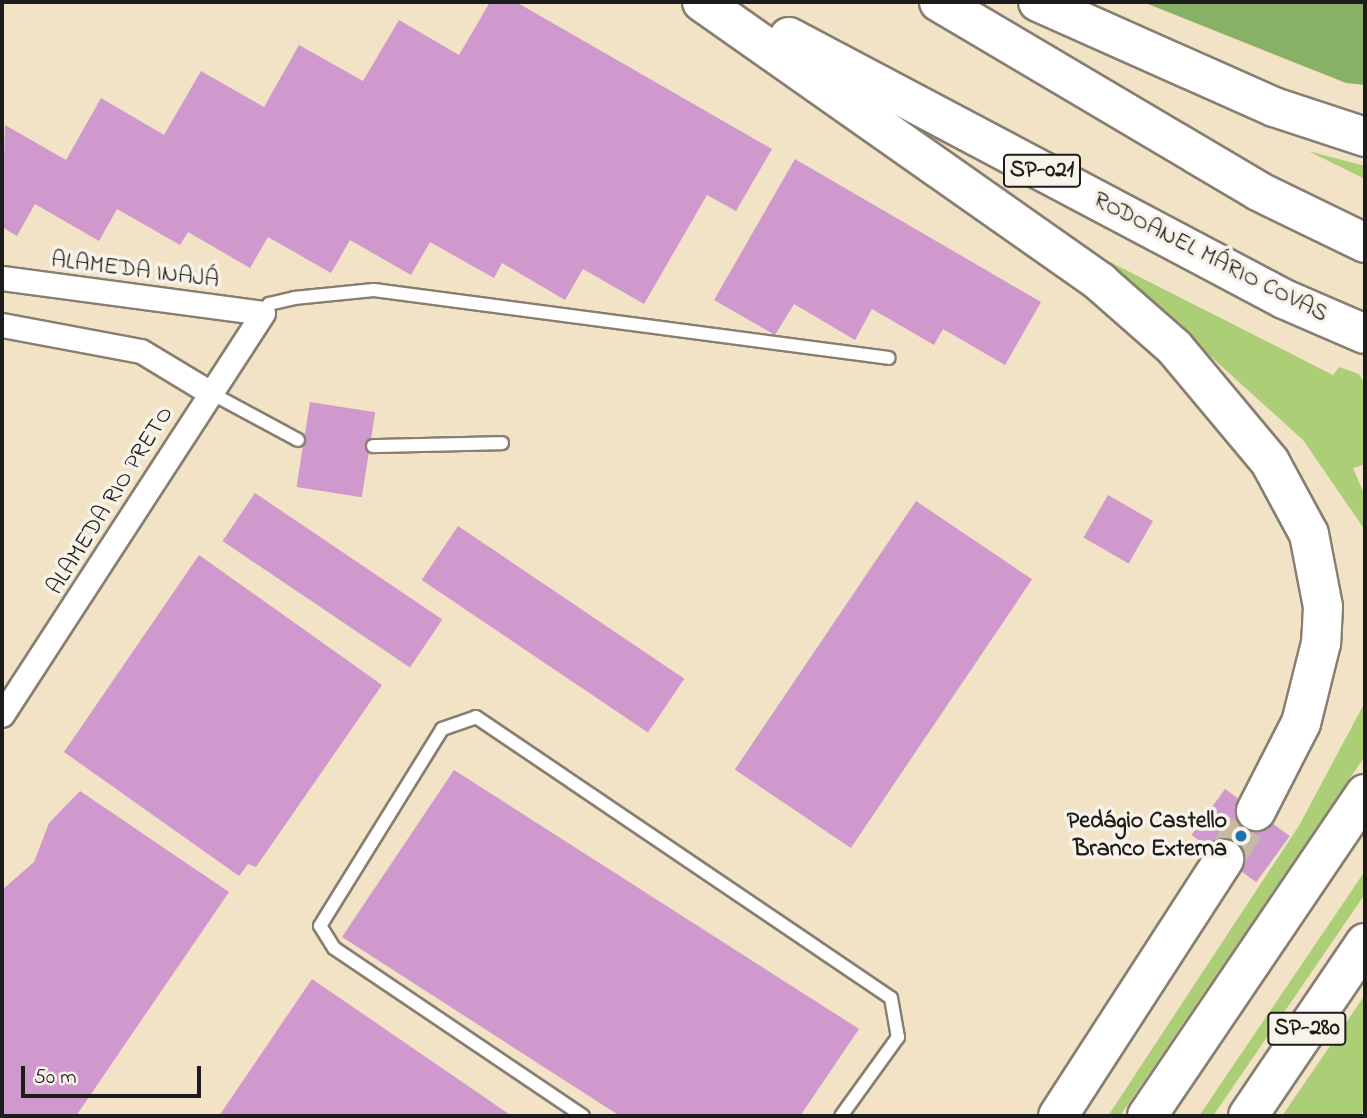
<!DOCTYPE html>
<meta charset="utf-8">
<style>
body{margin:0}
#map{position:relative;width:1367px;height:1118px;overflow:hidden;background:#f2e2c6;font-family:"Indie Flower",sans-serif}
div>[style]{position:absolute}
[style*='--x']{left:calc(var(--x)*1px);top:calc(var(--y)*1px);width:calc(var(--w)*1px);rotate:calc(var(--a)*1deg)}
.green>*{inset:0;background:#abce76}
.forest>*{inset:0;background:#88b167}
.building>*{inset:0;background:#cf99cd;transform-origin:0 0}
.motorway-tunnel>*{height:38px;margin-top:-19px;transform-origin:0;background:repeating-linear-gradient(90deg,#c7baa4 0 38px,transparent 0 57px)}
.roads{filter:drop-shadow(2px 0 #877f71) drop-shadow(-2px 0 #877f71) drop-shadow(0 2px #877f71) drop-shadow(0 -2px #877f71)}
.service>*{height:12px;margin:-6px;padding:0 6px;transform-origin:6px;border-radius:6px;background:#fff}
.minor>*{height:23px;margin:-11.5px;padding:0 11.5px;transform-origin:11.5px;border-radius:11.5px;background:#fff}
.motorway>*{height:38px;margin:-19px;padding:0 19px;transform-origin:19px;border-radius:19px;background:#fff}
.dots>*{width:19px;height:19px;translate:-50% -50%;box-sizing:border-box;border:4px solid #f7f3e8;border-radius:50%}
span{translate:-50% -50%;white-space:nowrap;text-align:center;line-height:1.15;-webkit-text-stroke:7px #f7f3e8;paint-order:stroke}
.shield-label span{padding:2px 5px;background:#f7f3e8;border:2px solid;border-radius:5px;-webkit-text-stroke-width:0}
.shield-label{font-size:23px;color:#1c1c1c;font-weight:700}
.street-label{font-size:24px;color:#1c1c1c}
.poi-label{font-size:24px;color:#1c1c1c;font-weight:700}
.right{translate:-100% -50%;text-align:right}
.frame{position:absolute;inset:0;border:4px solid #1c1c1c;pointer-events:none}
.scale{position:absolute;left:21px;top:1066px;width:180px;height:32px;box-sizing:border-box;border:4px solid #1c1c1c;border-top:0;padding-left:9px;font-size:21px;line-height:24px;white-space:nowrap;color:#1c1c1c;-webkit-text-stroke:5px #f7f3e8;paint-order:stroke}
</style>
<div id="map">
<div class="green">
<i style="clip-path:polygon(1308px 151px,1365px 166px,1365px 179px)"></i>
<i style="clip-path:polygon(1102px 258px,1333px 375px,1339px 367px,1359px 374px,1365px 384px,1365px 464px,1353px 468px,1365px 496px,1365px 530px,1303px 440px)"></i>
<i style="clip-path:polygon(1365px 702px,1365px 756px,1120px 1116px,1108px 1116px,1300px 824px)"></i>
<i style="clip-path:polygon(1365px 871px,1365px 894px,1213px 1116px,1199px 1116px)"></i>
<i style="clip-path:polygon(1365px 995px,1365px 1108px,1360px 1116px,1282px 1116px)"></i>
</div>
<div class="forest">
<i style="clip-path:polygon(1143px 2px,1365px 2px,1365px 85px,1346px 83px)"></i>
</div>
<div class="building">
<i style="clip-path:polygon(490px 2px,516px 2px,772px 149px,736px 211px,707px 195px,644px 304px,583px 269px,565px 300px,502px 263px,494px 278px,430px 242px,411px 275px,350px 240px,331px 273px,268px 237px,250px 268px,188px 232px,180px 245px,117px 209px,99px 241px,35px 204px,17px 236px,2px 227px,5px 125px,66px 160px,101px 98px,164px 135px,201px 71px,264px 107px,299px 45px,363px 81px,399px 20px,459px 55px)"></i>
<i style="clip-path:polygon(795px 159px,1041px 302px,1005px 365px,943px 329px,934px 345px,872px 309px,855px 340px,794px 304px,775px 335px,714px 300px)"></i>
<i style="left:310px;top:402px;width:66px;height:86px;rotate:9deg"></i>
<i style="left:255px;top:493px;width:226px;height:58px;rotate:34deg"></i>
<i style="left:1108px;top:495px;width:52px;height:49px;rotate:30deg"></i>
<i style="left:916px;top:501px;width:140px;height:324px;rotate:34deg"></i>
<i style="left:458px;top:526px;width:273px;height:65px;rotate:34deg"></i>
<i style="clip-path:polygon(199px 555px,382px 685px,256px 867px,248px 864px,239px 876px,64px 752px)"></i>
<i style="clip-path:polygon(454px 770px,859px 1029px,800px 1116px,620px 1116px,342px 937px)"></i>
<i style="left:1225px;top:789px;width:80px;height:57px;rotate:36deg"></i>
<i style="clip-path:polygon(80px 791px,229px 892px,76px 1116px,2px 1116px,2px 890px,34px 862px,49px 823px)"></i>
<i style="clip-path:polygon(312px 979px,512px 1116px,219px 1116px)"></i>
</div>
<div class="motorway-tunnel">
<i style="--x:1224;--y:859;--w:58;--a:-56.3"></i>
</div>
<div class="roads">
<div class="service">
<i style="--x:263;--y:313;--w:11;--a:-56"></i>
<i style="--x:269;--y:304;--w:26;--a:-13"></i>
<i style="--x:294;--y:298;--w:80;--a:-5.7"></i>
<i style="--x:374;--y:290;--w:519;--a:7.52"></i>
<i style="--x:209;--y:392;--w:101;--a:28.3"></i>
<i style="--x:373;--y:446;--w:129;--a:-1.3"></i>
<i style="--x:583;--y:1116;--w:300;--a:-146"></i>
<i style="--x:334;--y:948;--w:26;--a:-122"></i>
<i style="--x:320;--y:926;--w:232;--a:-58.2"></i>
<i style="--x:442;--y:729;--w:36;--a:-19"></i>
<i style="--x:476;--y:717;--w:501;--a:34.1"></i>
<i style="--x:891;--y:998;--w:40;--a:80"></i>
<i style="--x:898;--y:1037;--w:97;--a:125.8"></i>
</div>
<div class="minor">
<i style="--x:2;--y:278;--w:263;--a:7.6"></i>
<i style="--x:263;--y:313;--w:479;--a:123"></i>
<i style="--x:2;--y:325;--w:141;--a:10.6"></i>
<i style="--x:141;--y:351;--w:79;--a:31.1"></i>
</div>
<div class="motorway">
<i style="--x:702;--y:2;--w:487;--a:35.1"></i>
<i style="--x:1100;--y:282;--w:98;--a:41.3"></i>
<i style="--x:1174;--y:347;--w:150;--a:50.1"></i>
<i style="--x:1270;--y:462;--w:82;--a:61.6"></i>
<i style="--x:1309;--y:534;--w:74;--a:79.1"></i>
<i style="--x:1323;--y:607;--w:36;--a:93"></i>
<i style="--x:1321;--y:643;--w:82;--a:104"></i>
<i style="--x:1301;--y:723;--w:99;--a:117.1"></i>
<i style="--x:939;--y:2;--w:371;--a:30.6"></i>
<i style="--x:1258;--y:191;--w:119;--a:25.9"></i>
<i style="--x:1038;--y:2;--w:258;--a:24"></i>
<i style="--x:1274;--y:107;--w:96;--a:18.2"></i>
<i style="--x:789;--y:37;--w:560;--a:27.89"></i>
<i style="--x:1284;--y:299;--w:88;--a:23.4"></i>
<i style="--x:1058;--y:1116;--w:306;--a:-57.1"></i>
<i style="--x:1147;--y:1116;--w:389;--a:-55.9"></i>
<i style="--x:1248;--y:1116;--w:209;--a:-55.9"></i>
</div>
</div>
<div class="dots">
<i style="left:1241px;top:836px;background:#1f6fb2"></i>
</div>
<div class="shield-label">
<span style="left:1042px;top:171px">SP-021</span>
<span style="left:1307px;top:1029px">SP-280</span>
</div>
<div class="street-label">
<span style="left:1210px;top:258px;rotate:27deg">RODOANEL MÁRIO COVAS</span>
<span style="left:135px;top:271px;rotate:7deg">ALAMEDA INAJÁ</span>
<span style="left:111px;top:501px;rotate:-58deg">ALAMEDA RIO PRETO</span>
</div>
<div class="poi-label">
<span class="right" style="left:1227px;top:836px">Pedágio Castello<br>Branco Externa</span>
</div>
<div class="frame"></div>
<div class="scale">50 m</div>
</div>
